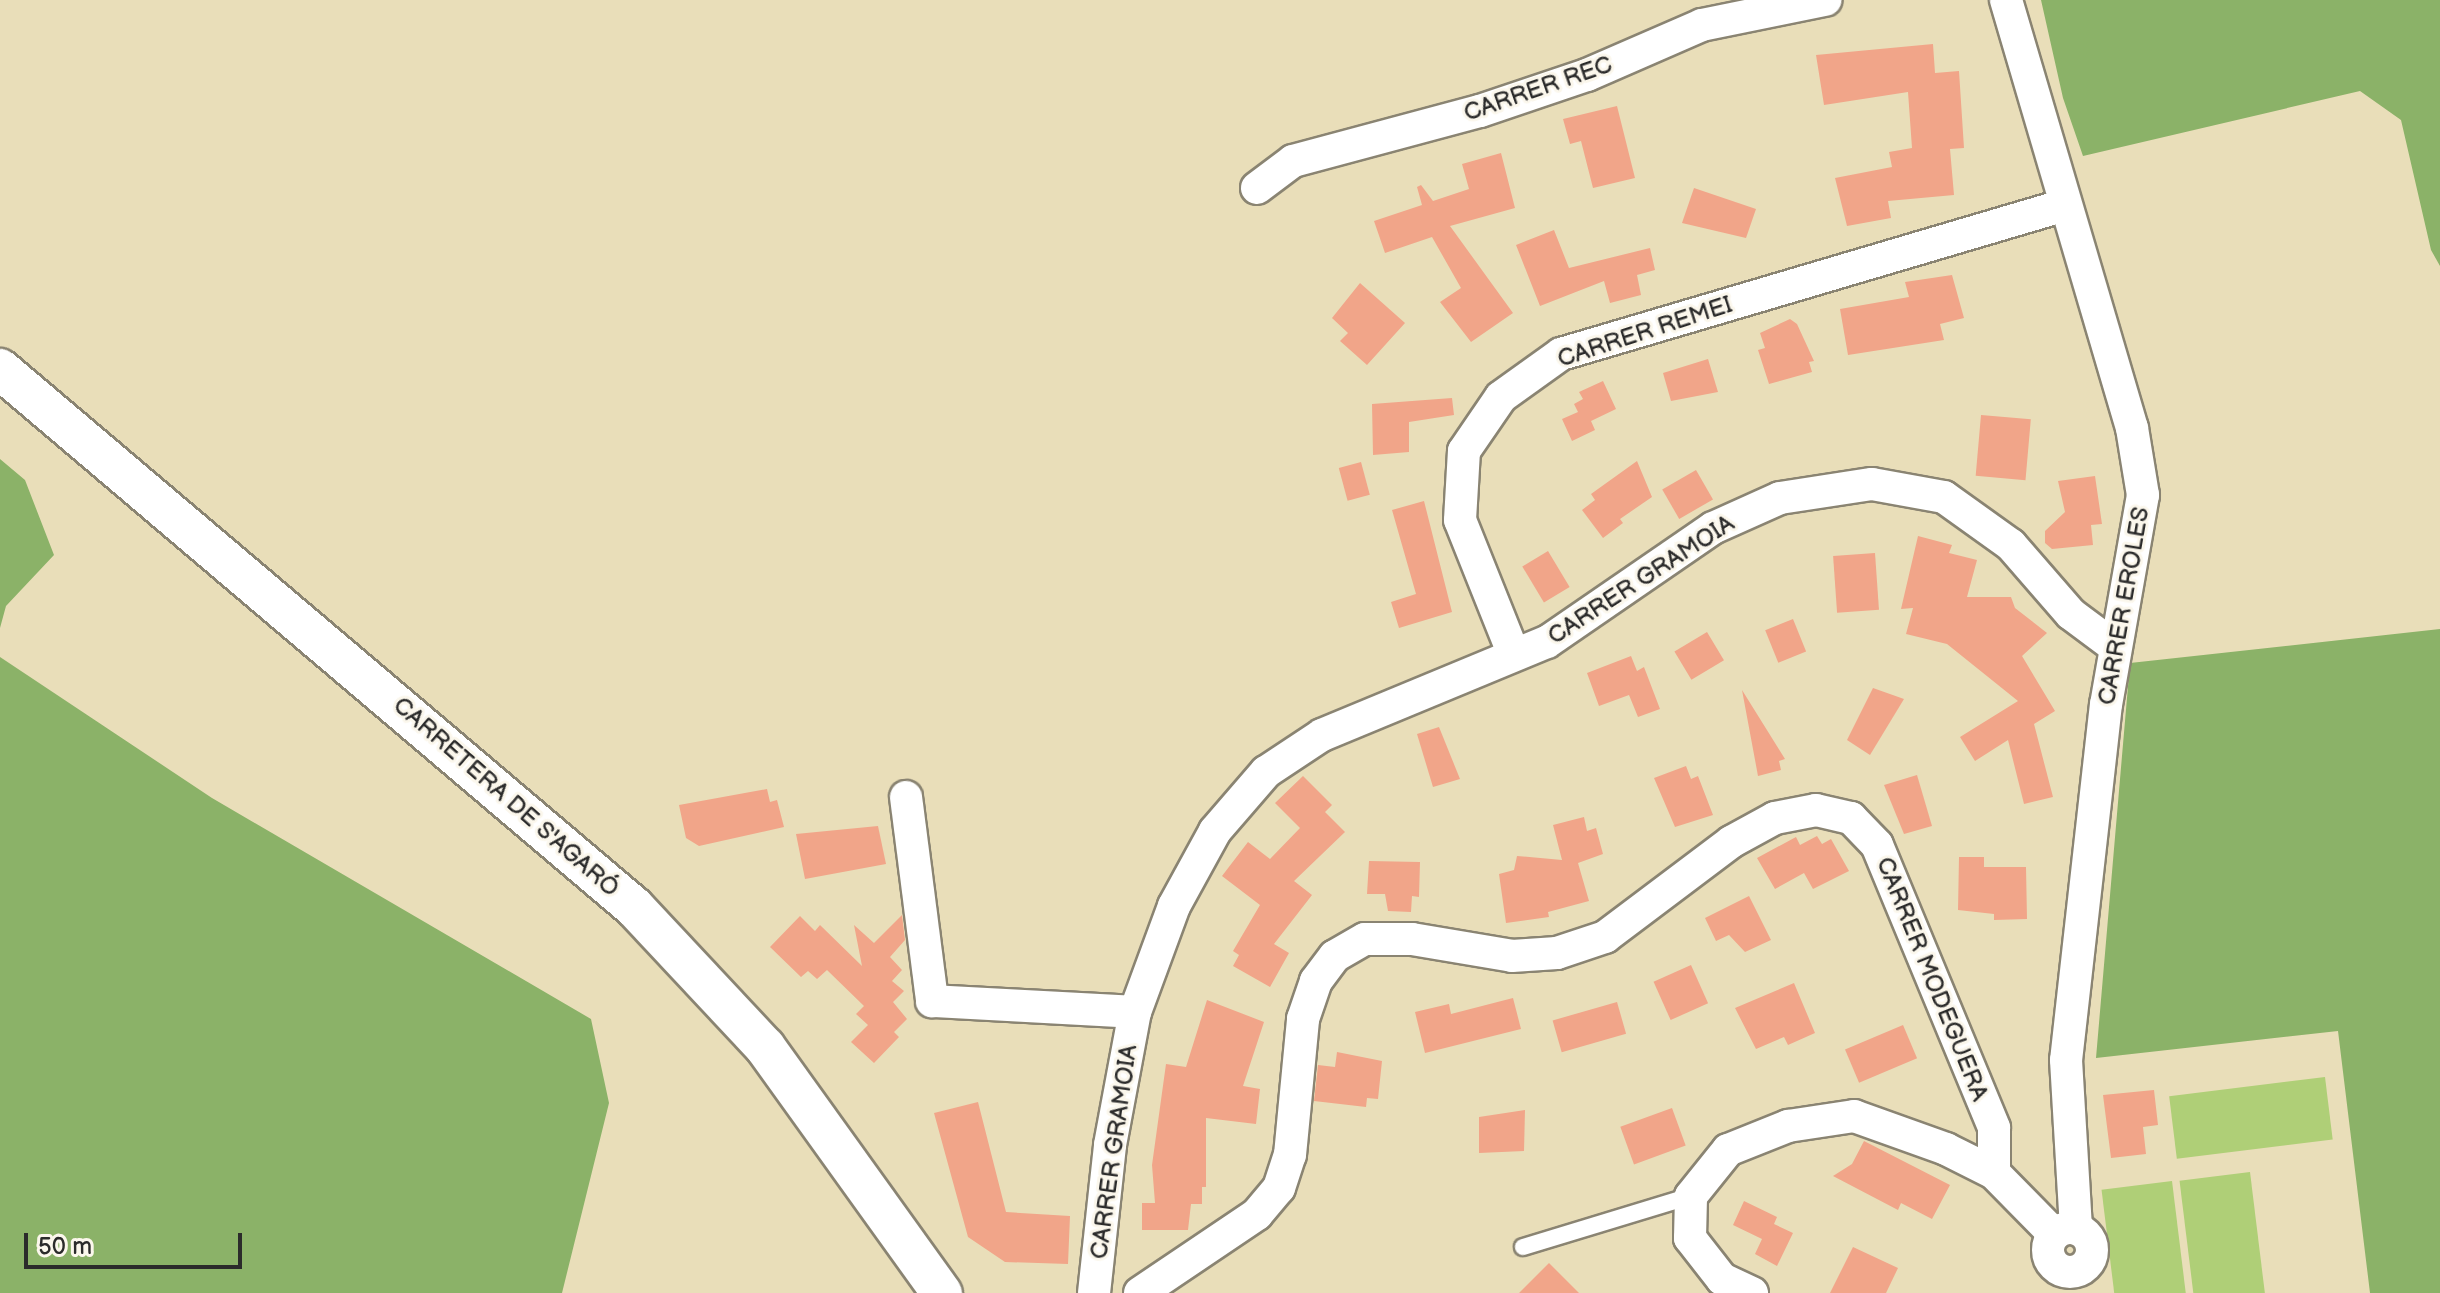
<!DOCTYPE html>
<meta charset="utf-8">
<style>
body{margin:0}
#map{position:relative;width:2440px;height:1293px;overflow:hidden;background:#e9deb9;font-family:"Balsamiq Sans",sans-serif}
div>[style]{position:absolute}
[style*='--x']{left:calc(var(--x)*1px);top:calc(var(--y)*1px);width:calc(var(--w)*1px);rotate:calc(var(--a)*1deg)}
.green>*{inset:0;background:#afcf77;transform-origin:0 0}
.forest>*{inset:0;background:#8bb268}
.building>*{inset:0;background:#f1a589;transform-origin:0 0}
.roads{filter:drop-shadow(2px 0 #8a8472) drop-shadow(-2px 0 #8a8472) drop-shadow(0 2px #8a8472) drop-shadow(0 -2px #8a8472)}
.service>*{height:16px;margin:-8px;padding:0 8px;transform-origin:8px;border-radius:8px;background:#fff}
.minor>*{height:32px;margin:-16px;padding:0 16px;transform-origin:16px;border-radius:16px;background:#fff}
.minor>.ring{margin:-16px;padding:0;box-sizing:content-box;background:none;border:32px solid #fff;border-radius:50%}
.tertiary>*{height:40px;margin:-20px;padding:0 20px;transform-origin:20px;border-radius:20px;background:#fff}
span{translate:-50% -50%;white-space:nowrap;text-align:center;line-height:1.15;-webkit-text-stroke:6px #fbf7ec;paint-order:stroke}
.street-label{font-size:24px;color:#2b2b2b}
.scale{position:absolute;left:24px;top:1233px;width:218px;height:36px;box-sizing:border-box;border:4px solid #2b2b2b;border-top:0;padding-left:10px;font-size:24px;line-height:28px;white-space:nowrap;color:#2b2b2b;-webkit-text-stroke:6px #fbf7ec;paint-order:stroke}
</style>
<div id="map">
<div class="green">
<i style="left:2325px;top:1077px;width:63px;height:157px;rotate:83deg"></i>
<i style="left:2250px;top:1172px;width:122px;height:71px;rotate:83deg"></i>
<i style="left:2172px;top:1181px;width:113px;height:71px;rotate:83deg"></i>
</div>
<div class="forest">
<i style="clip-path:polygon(2041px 0,2440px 0,2440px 266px,2431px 250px,2401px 120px,2360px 91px,2083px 156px,2063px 98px)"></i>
<i style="clip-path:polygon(0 459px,25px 480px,54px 555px,6px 606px,0 628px)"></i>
<i style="clip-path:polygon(2440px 629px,2440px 1293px,2370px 1293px,2338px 1031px,2096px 1058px,2130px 663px)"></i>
<i style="clip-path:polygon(0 657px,212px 798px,591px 1019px,609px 1103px,562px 1293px,0 1293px)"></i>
</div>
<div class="building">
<i style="clip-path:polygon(1933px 44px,1935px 73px,1959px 71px,1964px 148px,1950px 149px,1954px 195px,1888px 201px,1891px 218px,1847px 226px,1835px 178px,1892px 167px,1889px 152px,1912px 148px,1908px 92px,1824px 105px,1816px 55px)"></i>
<i style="clip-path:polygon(1617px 106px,1635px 178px,1593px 188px,1581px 141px,1570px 144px,1563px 119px)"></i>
<i style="clip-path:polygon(1501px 153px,1515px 208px,1450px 226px,1513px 313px,1471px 342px,1440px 302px,1461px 288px,1432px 237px,1385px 253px,1374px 221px,1422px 205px,1417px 187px,1421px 185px,1433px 201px,1469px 189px,1462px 164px)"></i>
<i style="clip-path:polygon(1694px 188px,1756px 209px,1746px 238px,1682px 223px)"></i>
<i style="clip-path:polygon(1554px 230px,1569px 268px,1650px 248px,1655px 270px,1637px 275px,1641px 295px,1610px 303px,1604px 281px,1540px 306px,1516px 245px)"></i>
<i style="clip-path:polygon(1952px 275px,1964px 318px,1940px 324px,1944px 340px,1848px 355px,1840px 309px,1909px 297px,1905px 282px)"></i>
<i style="clip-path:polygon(1360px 283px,1405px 323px,1367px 365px,1340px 341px,1348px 333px,1332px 318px)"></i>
<i style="clip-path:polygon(1790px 319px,1797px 324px,1814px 361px,1809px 362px,1812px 372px,1769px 384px,1758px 350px,1765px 348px,1760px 333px)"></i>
<i style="clip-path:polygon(1708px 359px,1718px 392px,1671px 401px,1663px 373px)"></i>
<i style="clip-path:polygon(1603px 381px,1616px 409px,1591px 421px,1595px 430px,1572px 441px,1562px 419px,1578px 412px,1574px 404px,1583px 399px,1579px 392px)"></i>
<i style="clip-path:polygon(1452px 398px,1454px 415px,1409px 422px,1409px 452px,1373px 455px,1372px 404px)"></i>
<i style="left:1981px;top:415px;width:50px;height:61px;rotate:5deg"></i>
<i style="clip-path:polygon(1637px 461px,1652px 497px,1620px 519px,1623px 523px,1603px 538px,1582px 510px,1595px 500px,1591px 494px)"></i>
<i style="left:1361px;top:462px;width:34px;height:23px;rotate:75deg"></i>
<i style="left:1696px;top:470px;width:34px;height:39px;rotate:60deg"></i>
<i style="clip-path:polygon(2095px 476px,2102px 524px,2091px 525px,2093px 545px,2052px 549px,2045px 543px,2045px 531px,2065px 512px,2058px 481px)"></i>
<i style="clip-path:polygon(1424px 501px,1452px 612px,1399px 628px,1391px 602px,1416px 594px,1392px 510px)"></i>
<i style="clip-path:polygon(1918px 536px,1952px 545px,1949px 553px,1977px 560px,1967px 597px,2011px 597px,2015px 608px,2047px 633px,2022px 656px,2055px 711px,2034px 724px,2053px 797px,2024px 804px,2008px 740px,1975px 761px,1960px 737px,2018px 701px,1947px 644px,1906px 634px,1913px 608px,1901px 609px)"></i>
<i style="left:1548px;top:551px;width:42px;height:30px;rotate:59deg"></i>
<i style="left:1875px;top:553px;width:57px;height:42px;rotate:86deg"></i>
<i style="left:1793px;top:619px;width:35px;height:30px;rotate:68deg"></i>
<i style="left:1707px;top:632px;width:33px;height:38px;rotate:59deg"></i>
<i style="clip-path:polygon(1631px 656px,1637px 671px,1644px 667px,1660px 709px,1638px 717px,1629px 695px,1599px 706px,1587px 673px)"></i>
<i style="clip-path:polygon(1873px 688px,1904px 699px,1870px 755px,1847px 740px)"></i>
<i style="clip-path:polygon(1742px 690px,1785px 759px,1779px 761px,1781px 770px,1758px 776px)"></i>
<i style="clip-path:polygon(1439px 727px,1460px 779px,1433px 787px,1417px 734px)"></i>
<i style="clip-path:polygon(1686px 766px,1691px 779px,1698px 776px,1713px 815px,1675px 827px,1654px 778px)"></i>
<i style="clip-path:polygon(1917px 775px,1932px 826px,1904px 834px,1884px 785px)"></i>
<i style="clip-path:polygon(1303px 776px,1332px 805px,1325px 812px,1345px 832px,1294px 881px,1312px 895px,1274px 944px,1289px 953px,1270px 987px,1233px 966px,1239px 955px,1233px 951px,1260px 905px,1222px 876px,1248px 842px,1270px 859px,1300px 828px,1275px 803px)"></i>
<i style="clip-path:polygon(767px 789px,770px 802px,777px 800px,784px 827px,699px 846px,686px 838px,679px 805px)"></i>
<i style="clip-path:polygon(1584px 817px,1587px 831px,1596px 828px,1603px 854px,1578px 863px,1589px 901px,1548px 912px,1549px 917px,1506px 923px,1499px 874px,1514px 870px,1517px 856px,1562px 860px,1553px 825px)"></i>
<i style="clip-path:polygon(878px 826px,886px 864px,805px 879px,796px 834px)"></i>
<i style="clip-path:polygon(1817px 836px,1822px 844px,1831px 839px,1849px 871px,1813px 889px,1804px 873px,1775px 889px,1757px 858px,1796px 837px,1800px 845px)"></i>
<i style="clip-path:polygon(1959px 857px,1984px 857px,1984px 867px,2026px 867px,2027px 919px,1994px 920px,1994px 914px,1958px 910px)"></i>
<i style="clip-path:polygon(1369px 861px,1420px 862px,1419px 897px,1412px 896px,1411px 912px,1388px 911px,1385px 894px,1367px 894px)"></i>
<i style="clip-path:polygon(1749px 896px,1771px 940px,1745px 952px,1729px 935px,1716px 941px,1705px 918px)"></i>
<i style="clip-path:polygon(902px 915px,905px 940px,890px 957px,902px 970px,892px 981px,904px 991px,893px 1002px,907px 1019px,894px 1032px,899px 1037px,874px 1063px,851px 1042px,868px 1025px,856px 1014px,864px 1006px,827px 970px,817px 979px,808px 971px,801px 977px,770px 947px,800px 916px,815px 931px,820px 925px,862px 966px,854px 925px,874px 943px)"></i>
<i style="left:1691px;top:965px;width:42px;height:41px;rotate:66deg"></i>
<i style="clip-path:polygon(1794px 983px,1815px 1033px,1788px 1045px,1784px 1037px,1756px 1049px,1735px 1008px)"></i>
<i style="clip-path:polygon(1513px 998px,1521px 1029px,1425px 1053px,1415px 1012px,1449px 1004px,1451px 1014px)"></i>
<i style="clip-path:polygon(1207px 1000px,1264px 1022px,1243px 1086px,1260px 1089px,1256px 1124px,1206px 1118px,1206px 1187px,1202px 1187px,1202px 1204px,1191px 1204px,1188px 1230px,1142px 1230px,1142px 1203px,1155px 1203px,1152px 1165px,1166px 1064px,1186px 1067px)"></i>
<i style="left:1617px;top:1002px;width:33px;height:67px;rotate:74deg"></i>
<i style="left:1903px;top:1025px;width:36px;height:63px;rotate:67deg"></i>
<i style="clip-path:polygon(1337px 1052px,1382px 1061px,1378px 1099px,1367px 1098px,1366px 1107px,1314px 1101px,1318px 1065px,1335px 1067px)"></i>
<i style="clip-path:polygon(2154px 1090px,2158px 1125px,2143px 1127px,2146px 1154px,2111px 1158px,2103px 1095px)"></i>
<i style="clip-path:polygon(978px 1102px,1006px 1212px,1070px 1216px,1068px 1264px,1005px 1262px,968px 1237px,934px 1113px)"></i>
<i style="left:1672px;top:1108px;width:40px;height:55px;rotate:70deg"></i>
<i style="clip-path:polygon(1525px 1110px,1524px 1151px,1479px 1153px,1479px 1117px)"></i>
<i style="clip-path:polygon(1864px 1141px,1950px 1185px,1932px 1219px,1901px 1203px,1898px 1210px,1833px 1176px,1852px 1164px)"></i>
<i style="clip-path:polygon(1744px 1201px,1777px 1217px,1774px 1224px,1793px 1233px,1777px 1266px,1755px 1254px,1762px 1239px,1733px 1225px)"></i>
<i style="clip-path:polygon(1853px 1247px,1898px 1268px,1886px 1293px,1830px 1293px)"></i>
<i style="clip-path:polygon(1549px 1263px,1579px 1293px,1519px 1293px)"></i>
</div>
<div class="roads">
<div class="service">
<i style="--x:1523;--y:1247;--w:176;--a:-16.9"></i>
</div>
<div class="minor">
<i style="--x:2006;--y:0;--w:446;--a:73.6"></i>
<i style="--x:2132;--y:428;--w:68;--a:80.7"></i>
<i style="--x:2143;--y:495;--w:212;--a:100"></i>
<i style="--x:2106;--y:704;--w:358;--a:96.4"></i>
<i style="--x:2066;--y:1060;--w:169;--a:86.6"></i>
<i style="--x:1257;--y:188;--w:45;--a:-36.9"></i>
<i style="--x:1293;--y:161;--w:194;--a:-15"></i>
<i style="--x:1480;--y:111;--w:113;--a:-18.6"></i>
<i style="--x:1587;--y:75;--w:125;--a:-23.5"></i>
<i style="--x:1702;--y:25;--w:126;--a:-11.5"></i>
<i style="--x:1514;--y:655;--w:145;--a:-111.8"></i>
<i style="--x:1460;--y:520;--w:69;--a:-86.7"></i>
<i style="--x:1464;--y:451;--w:65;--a:-55.6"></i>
<i style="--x:1501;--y:397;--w:74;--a:-35.6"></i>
<i style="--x:1561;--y:354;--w:526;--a:-16.47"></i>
<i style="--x:906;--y:797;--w:206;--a:82.7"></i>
<i style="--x:932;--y:1001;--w:203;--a:3.1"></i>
<i class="ring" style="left:2048px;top:1228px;width:12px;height:12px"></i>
<i style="--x:1094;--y:1293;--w:149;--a:-83.8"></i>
<i style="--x:1110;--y:1145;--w:135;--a:-79.4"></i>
<i style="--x:1135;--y:1012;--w:113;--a:-69.8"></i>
<i style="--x:1174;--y:906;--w:85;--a:-61.3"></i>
<i style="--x:1215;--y:831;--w:78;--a:-49.2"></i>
<i style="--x:1266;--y:772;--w:67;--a:-33.5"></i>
<i style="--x:1322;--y:735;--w:243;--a:-22.5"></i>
<i style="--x:1547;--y:642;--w:201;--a:-34.5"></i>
<i style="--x:1713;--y:528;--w:73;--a:-24.1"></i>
<i style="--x:1780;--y:498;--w:93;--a:-8.7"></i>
<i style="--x:1872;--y:484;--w:73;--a:10.2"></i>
<i style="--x:1944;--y:497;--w:82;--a:35.6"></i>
<i style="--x:2011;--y:545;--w:91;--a:49"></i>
<i style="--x:2071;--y:614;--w:54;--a:36.7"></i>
<i style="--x:1140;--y:1293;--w:141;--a:-34"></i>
<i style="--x:1257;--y:1214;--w:34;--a:-50"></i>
<i style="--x:1279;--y:1188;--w:35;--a:-72"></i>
<i style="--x:1290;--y:1155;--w:137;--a:-84.5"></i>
<i style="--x:1303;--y:1019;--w:40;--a:-71.1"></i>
<i style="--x:1316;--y:981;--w:31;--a:-53"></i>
<i style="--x:1335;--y:956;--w:34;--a:-30"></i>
<i style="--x:1365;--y:939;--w:47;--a:0"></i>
<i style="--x:1412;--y:939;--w:101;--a:9.6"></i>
<i style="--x:1512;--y:956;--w:45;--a:-3.8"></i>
<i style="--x:1557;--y:953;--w:51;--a:-18.4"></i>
<i style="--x:1605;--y:937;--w:158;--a:-37"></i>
<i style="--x:1731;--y:842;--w:50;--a:-28.6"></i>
<i style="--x:1775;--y:818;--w:42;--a:-11"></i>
<i style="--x:1816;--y:810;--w:36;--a:13"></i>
<i style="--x:1851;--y:818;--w:37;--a:46"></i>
<i style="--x:1877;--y:845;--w:306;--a:67.5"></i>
<i style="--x:1994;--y:1128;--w:45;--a:90"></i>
<i style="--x:1752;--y:1293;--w:33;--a:-155"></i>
<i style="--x:1722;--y:1279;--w:52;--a:-128"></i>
<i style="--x:1690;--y:1238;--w:42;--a:-88.6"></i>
<i style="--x:1691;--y:1196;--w:59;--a:-51.2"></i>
<i style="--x:1728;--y:1150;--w:65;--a:-21.8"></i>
<i style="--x:1788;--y:1126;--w:67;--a:-8.6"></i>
<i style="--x:1854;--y:1116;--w:98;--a:19.7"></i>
<i style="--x:1946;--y:1149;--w:54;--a:26.6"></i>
<i style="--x:1994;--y:1173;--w:86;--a:45.5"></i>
</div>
<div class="tertiary">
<i style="--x:0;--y:369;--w:832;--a:40.32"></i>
<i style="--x:634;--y:907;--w:192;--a:46.9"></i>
<i style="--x:765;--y:1047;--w:303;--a:54.3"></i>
</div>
</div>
<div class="street-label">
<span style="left:1538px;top:89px;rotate:-19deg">CARRER REC</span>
<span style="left:1645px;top:332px;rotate:-18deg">CARRER REMEI</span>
<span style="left:1641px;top:580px;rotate:-33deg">CARRER GRAMOIA</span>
<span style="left:2124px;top:606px;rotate:-80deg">CARRER EROLES</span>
<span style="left:506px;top:797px;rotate:41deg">CARRETERA DE S'AGARÓ</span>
<span style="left:1932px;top:979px;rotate:68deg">CARRER MODEGUERA</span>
<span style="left:1114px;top:1152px;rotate:-82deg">CARRER GRAMOIA</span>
</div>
<div class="scale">50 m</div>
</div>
